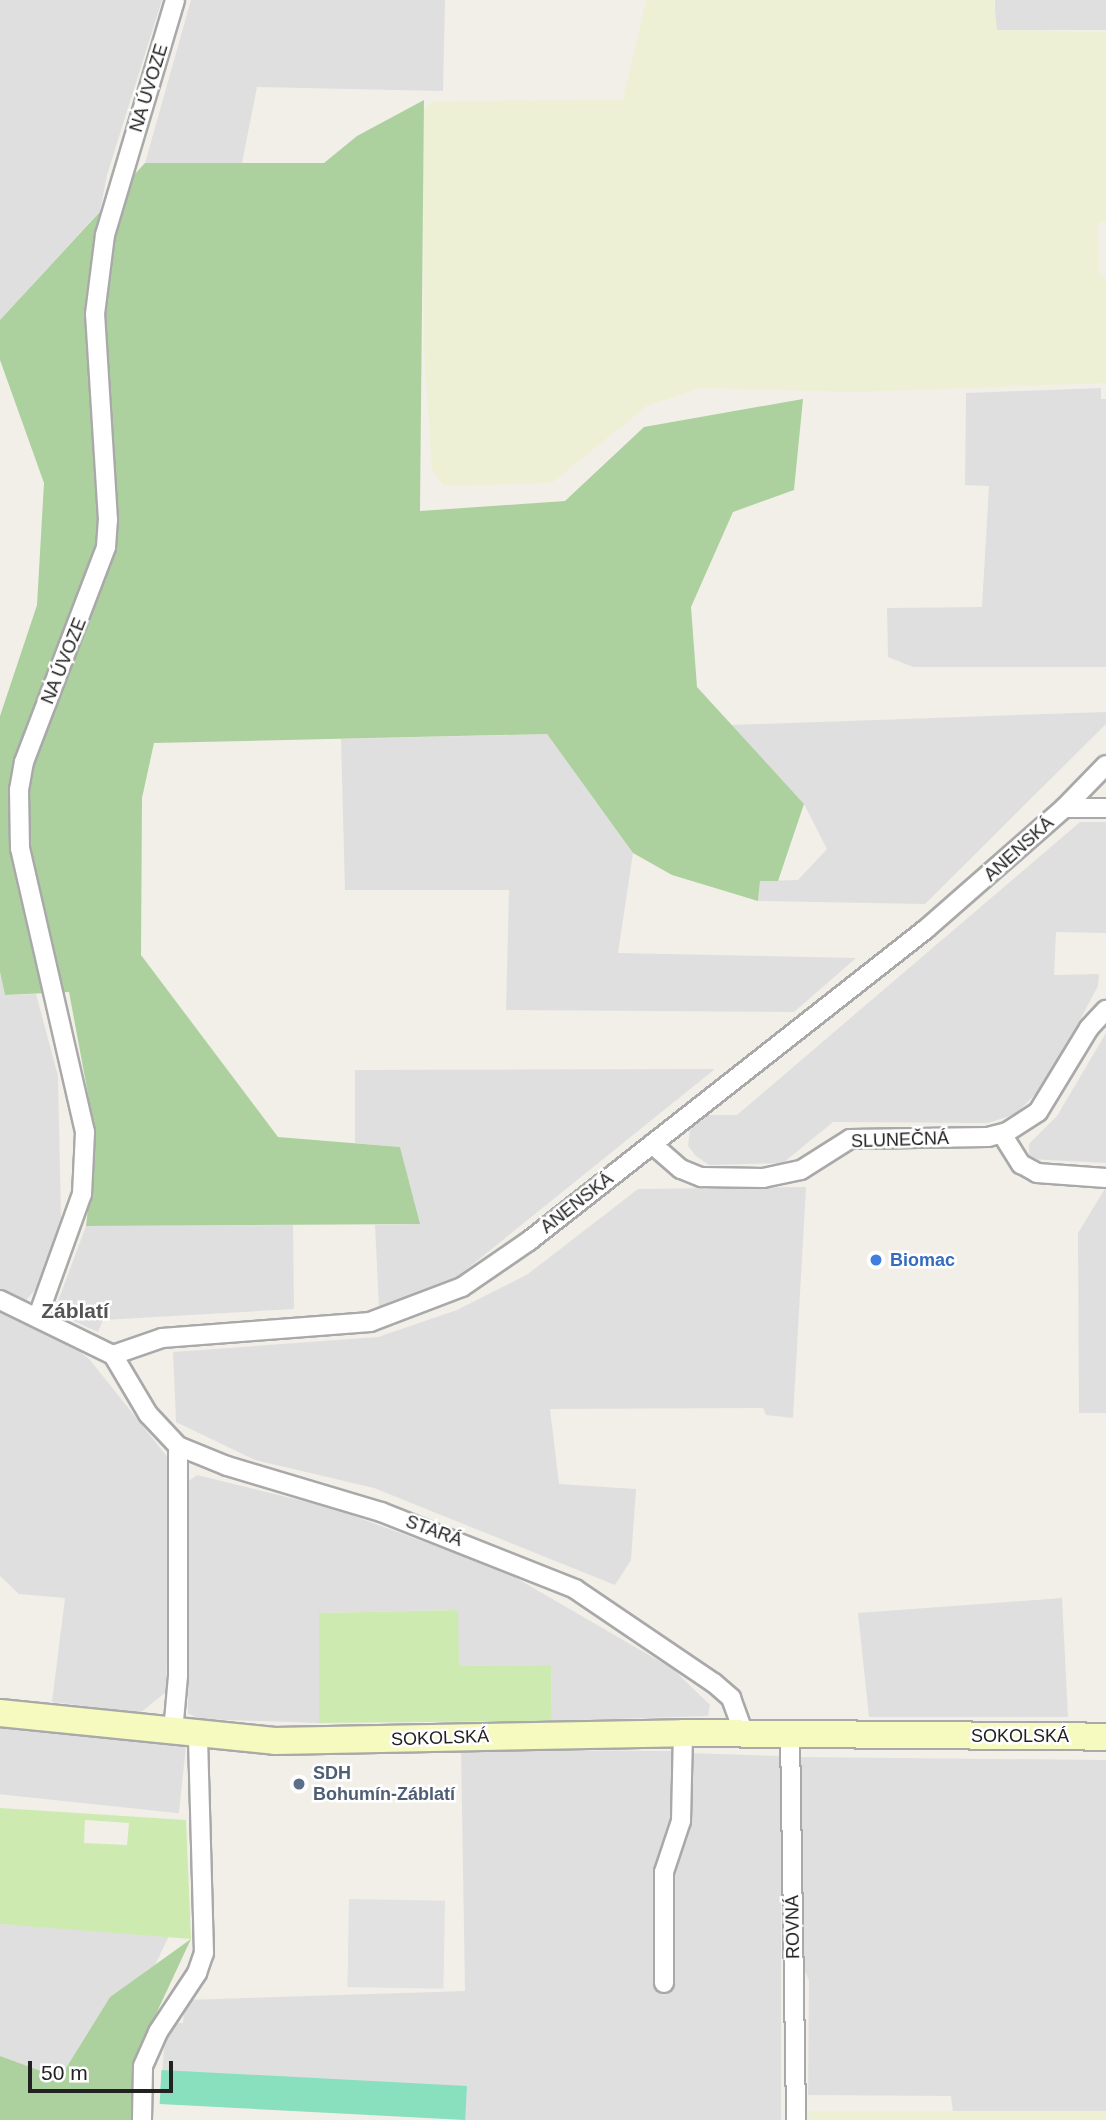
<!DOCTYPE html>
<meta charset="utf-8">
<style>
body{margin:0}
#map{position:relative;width:1106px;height:2120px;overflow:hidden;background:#f2efe9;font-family:Arial,sans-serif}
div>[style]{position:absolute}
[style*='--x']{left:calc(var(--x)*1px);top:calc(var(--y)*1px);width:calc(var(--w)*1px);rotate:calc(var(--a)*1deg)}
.residential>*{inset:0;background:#e0dfdf;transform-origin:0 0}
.farmland>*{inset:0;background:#eef0d5;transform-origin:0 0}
.grass>*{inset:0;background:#cdebb0}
.forest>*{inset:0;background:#add19e}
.pitch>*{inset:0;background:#88e0be;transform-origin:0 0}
.parking>*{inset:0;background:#e2e2e2;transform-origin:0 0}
.roads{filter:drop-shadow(2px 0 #a9a9a9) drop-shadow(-2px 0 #a9a9a9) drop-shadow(0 2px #a9a9a9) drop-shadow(0 -2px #a9a9a9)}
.street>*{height:18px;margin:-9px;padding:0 9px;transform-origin:9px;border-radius:9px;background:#fff}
.secondary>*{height:26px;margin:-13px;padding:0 13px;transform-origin:13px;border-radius:13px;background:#f7fabf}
.dots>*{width:19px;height:19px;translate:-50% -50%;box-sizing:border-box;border:4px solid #fff;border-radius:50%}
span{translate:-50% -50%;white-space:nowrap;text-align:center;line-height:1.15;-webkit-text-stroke:5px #fff;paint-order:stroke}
.street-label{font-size:18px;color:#222}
.shop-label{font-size:18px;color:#366cbe;font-weight:700}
.left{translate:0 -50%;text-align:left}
.service-label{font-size:18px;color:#4e5e75;font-weight:700}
.quarter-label{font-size:21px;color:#555;font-weight:700}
.scale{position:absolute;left:28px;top:2061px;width:145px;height:32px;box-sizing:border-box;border:4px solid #222;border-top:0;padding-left:9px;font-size:21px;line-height:24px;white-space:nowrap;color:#222;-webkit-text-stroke:5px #fff;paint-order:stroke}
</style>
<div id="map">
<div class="residential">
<i style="clip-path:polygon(0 0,162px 0,107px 175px,100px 211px,0 320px)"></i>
<i style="clip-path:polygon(191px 0,445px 0,443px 91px,257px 87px,242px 163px,145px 163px)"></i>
<i style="left:995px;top:0;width:111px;height:30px"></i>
<i style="clip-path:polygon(1101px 388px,1101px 399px,1106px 399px,1106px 667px,913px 667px,888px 657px,887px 608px,982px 607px,989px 486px,965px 485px,966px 393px)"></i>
<i style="clip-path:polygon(1106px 712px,1106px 724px,925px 904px,758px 901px,760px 881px,798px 880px,827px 849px,804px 804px,730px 725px)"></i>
<i style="clip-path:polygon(547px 734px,633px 853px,618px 953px,856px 958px,794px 1012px,506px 1010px,509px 890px,345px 890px,341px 739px)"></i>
<i style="clip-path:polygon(1080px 822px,1106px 822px,1106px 933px,1056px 932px,1054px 975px,1099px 974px,1098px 986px,1047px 1082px,1016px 1114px,988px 1123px,833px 1122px,783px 1163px,709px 1165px,696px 1156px,688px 1146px,690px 1130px,708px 1115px,737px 1115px)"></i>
<i style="clip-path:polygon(0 972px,5px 995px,36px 994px,58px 1076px,61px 1219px,37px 1288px,25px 1301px,0 1291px)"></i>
<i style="clip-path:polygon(1106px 1033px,1106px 1163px,1029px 1159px,1029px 1144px,1057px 1116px)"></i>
<i style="clip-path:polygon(715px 1069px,442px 1289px,379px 1308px,375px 1225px,419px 1224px,400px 1147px,355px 1143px,355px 1070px)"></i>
<i style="clip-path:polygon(806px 1187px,793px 1418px,766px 1415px,763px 1408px,550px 1409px,559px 1484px,636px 1489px,631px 1560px,615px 1585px,374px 1488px,255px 1460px,176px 1422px,173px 1352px,378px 1337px,457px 1310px,528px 1274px,638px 1189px)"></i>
<i style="clip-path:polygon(1106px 1187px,1106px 1413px,1079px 1413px,1078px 1233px)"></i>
<i style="clip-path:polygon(293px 1225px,294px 1309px,103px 1320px,98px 1332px,54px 1312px,86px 1226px)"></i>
<i style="clip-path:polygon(0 1311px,68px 1342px,90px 1360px,173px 1464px,166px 1692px,140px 1713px,52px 1702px,65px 1598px,19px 1594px,0 1576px)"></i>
<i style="clip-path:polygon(197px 1475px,332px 1508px,504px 1571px,673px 1669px,710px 1705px,708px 1716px,552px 1721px,551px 1665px,459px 1666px,457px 1610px,319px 1613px,319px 1723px,200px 1719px,188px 1713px,189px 1481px)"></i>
<i style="clip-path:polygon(1062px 1598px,1068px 1717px,869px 1717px,858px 1613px)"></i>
<i style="left:0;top:1726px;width:187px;height:68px;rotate:6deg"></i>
<i style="clip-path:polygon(461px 1750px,674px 1751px,672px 1877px,689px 1753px,781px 1756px,781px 2120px,465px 2120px,467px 2086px,161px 2087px,166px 2024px,183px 2023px,185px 2000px,465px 1991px)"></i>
<i style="clip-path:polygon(800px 1757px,1106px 1760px,1106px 2111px,953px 2112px,951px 2096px,808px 2095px,809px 1980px,804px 1970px)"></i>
<i style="clip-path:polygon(0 1924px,170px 1934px,155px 1965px,110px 1997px,60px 2079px,0 2056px)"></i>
</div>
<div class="farmland">
<i style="clip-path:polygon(646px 0,994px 0,997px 30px,1106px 32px,1106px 221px,1098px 224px,1099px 272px,1106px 280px,1106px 383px,855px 392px,701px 388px,648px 405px,552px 483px,444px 486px,432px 470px,424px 351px,423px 108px,433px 101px,623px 100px)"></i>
<i style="left:1106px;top:2111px;width:9px;height:304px;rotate:90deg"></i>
</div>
<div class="grass">
<i style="clip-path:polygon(458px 1610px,459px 1666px,551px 1665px,552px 1721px,319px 1723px,319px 1613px)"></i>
<i style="clip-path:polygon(evenodd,0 1808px,186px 1820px,191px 1939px,0 1924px,0 1808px,85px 1820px,129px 1823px,127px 1845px,84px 1843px,85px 1820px)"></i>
</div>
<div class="forest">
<i style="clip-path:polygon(424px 100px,420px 511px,565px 501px,644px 427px,803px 399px,794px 490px,733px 512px,691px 607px,697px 687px,804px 804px,778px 881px,760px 881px,758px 901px,672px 875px,633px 853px,547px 734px,154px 743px,142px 798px,141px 955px,278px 1137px,400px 1147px,420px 1224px,86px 1226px,96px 1137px,69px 992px,5px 995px,0 972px,0 716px,37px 605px,44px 483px,0 360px,0 320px,145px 163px,324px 163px,357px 136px)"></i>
<i style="clip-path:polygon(191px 1939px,136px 2057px,133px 2120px,0 2120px,0 2056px,60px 2078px,110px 1997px)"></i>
</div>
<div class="pitch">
<i style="left:467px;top:2086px;width:34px;height:306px;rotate:93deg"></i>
</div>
<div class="parking">
<i style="left:349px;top:1899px;width:96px;height:88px;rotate:1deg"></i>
</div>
<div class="roads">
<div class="street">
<i style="--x:1064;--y:808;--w:42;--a:0"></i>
<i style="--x:1002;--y:1134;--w:36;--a:58"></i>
<i style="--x:1021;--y:1164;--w:18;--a:29"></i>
<i style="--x:1037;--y:1173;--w:69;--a:4.1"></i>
<i style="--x:652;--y:1144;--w:38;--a:41"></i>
<i style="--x:681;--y:1169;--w:22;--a:22"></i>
<i style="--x:701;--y:1177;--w:62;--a:0.9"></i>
<i style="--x:763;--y:1178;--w:39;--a:-12"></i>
<i style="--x:801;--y:1170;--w:58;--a:-32.3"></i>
<i style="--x:850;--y:1139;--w:138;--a:-0.8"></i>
<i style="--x:988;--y:1137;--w:20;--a:-15"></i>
<i style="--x:1007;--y:1132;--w:37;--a:-33"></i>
<i style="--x:1038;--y:1112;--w:98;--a:-58.7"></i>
<i style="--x:1089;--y:1028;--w:25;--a:-47"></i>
<i style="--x:0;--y:1300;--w:126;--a:26"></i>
<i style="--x:113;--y:1355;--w:52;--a:-19.1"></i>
<i style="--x:162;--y:1338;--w:209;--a:-4.4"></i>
<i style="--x:370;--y:1322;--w:98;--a:-20.8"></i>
<i style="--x:462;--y:1287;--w:81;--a:-34.5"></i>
<i style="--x:529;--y:1241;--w:505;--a:-38.16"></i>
<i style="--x:926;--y:929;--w:184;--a:-41.2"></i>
<i style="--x:1064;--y:808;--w:60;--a:-45.7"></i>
<i style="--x:38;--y:1316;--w:130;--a:-70.2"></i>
<i style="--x:82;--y:1194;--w:62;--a:-87.2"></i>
<i style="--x:85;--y:1132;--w:291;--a:-102.9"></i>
<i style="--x:20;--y:848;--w:58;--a:-91"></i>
<i style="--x:19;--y:790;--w:28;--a:-80"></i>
<i style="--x:24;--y:762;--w:230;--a:-69.1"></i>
<i style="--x:106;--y:547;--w:27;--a:-86"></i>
<i style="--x:108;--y:520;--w:206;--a:-93.6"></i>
<i style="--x:95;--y:314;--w:80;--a:-82.8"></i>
<i style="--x:105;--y:235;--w:245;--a:-73.4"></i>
<i style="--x:113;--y:1355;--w:69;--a:59.3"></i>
<i style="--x:148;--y:1414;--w:44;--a:46.8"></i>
<i style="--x:178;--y:1446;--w:53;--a:22.2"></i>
<i style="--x:227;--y:1466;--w:161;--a:16.6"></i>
<i style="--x:381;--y:1512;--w:209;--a:21.6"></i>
<i style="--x:575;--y:1589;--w:168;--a:34.1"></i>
<i style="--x:714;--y:1683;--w:23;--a:41"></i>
<i style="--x:731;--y:1698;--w:37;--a:70"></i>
<i style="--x:173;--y:1732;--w:56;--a:-84.9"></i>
<i style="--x:178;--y:1676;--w:230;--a:-90"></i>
<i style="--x:790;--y:1734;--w:386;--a:89.1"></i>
<i style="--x:664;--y:1983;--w:111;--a:-90"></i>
<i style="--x:664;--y:1872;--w:54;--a:-71.6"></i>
<i style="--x:681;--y:1821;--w:88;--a:-88.7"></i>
<i style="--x:142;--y:2120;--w:54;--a:-88.9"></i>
<i style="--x:143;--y:2066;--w:37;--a:-66"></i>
<i style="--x:158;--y:2032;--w:71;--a:-56.5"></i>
<i style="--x:197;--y:1973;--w:21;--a:-71"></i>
<i style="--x:204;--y:1953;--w:218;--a:-91.6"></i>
</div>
<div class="secondary">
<i style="--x:0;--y:1713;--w:276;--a:5.8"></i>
<i style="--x:275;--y:1741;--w:408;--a:-1.1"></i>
<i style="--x:683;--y:1733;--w:423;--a:0.5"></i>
</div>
</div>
<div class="dots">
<i style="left:876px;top:1260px;background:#3f7fe0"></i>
<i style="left:299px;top:1784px;background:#5c6f8a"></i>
</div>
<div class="street-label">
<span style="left:149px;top:88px;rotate:-73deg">NA ÚVOZE</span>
<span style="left:64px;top:661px;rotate:-68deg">NA ÚVOZE</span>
<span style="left:1019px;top:849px;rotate:-42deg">ANENSKÁ</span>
<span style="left:900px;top:1140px;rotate:-2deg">SLUNEČNÁ</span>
<span style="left:577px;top:1203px;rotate:-38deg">ANENSKÁ</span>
<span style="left:434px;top:1531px;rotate:20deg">STARÁ</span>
<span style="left:1020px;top:1736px">SOKOLSKÁ</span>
<span style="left:440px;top:1738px;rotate:-2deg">SOKOLSKÁ</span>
<span style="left:793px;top:1927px;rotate:-91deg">ROVNÁ</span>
</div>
<div class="shop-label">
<span class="left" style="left:890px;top:1260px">Biomac</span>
</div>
<div class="service-label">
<span class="left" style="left:313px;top:1784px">SDH<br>Bohumín-Záblatí</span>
</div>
<div class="quarter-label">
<span style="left:75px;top:1311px">Záblatí</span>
</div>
<div class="scale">50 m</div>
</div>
